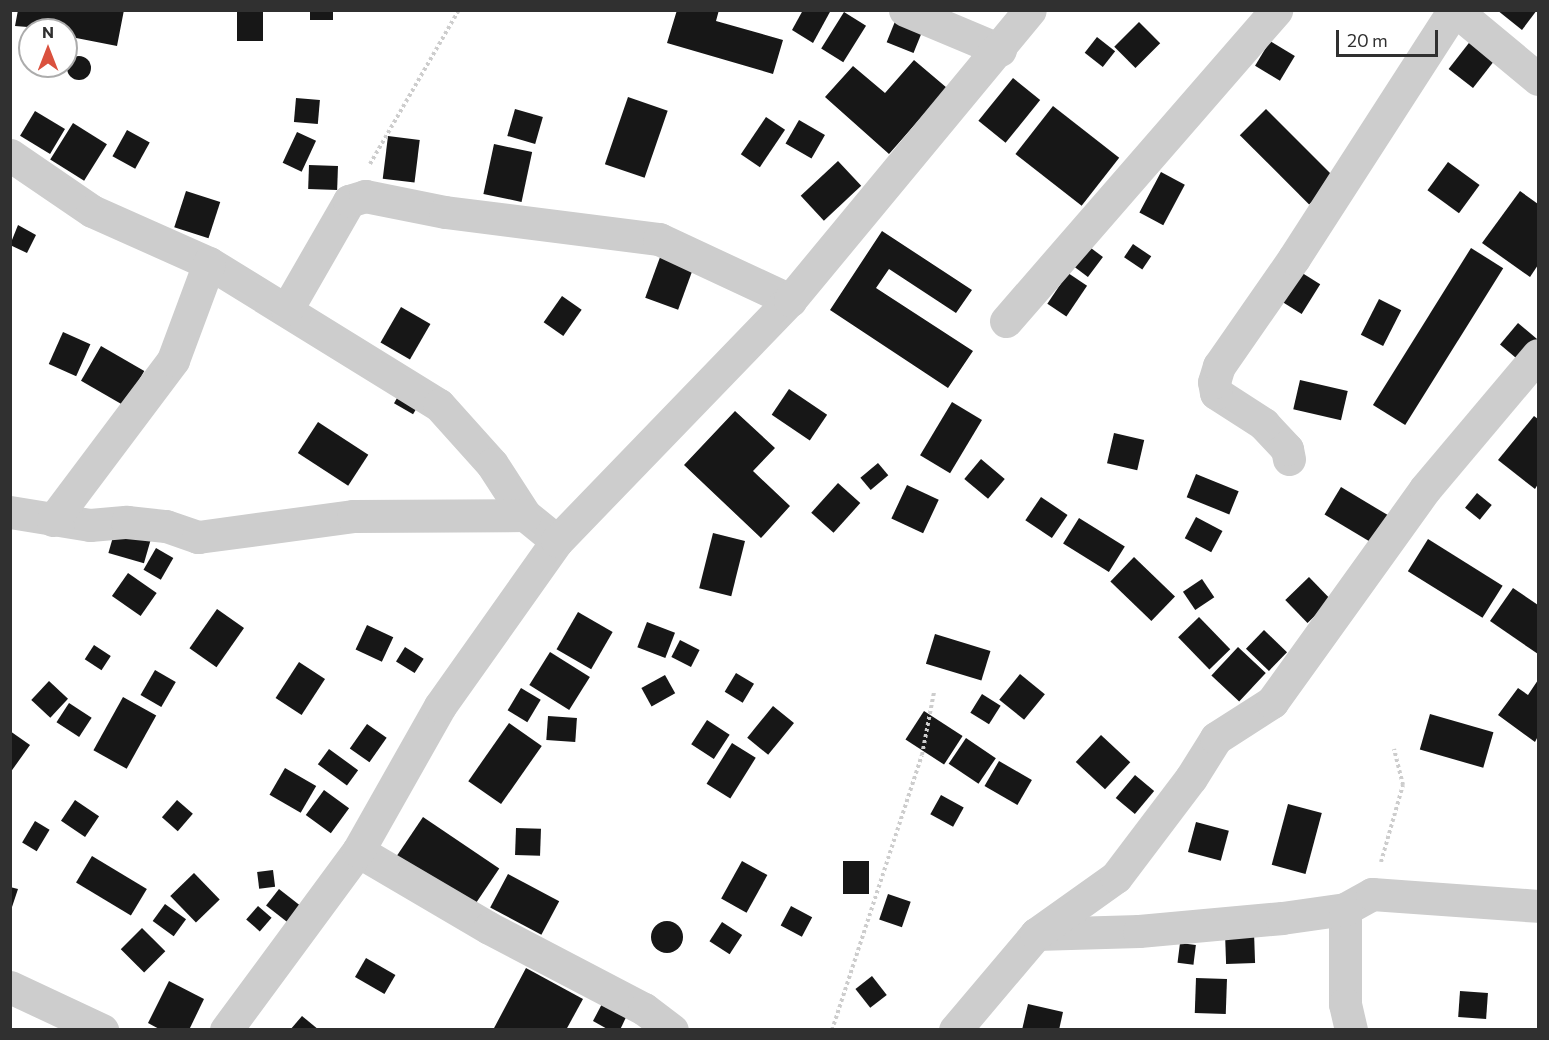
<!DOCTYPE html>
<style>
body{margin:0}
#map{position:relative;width:1549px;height:1040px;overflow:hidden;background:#fff;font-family:Commissioner,sans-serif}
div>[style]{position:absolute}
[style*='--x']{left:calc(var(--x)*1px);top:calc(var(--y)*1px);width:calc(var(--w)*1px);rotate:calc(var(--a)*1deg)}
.building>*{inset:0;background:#171717;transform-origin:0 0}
.round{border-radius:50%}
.path>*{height:4px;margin-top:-2px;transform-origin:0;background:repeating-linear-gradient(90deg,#cdcdcd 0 3px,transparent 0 6px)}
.minor>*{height:33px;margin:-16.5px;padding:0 16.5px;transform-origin:16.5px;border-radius:16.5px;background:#cdcdcd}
span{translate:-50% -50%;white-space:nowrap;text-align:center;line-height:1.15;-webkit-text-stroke:6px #fff;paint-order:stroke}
.frame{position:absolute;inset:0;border:12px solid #303030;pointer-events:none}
.north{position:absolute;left:18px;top:18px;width:60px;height:60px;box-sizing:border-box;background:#fff;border:2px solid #acacac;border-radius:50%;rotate:0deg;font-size:16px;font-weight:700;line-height:24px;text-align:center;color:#303030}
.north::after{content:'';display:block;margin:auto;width:21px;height:27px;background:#da513e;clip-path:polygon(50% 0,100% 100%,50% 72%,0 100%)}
.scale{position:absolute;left:1336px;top:30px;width:102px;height:27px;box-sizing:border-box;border:3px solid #303030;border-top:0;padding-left:8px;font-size:18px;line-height:21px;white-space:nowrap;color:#303030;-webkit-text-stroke:4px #fff;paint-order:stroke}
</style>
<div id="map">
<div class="building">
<i style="clip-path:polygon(18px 10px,124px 10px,117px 46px,66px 36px,66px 30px,15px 26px)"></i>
<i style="left:237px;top:10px;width:26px;height:31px"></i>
<i style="left:310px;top:10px;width:23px;height:10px"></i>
<i style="clip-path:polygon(677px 10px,719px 10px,716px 21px,783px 40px,773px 74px,667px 43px)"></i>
<i style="clip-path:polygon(803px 10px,831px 10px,813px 43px,792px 30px)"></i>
<i style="clip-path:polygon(1497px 10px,1537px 10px,1522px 30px)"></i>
<i style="left:844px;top:12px;width:26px;height:43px;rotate:32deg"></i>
<i style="left:896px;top:19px;width:29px;height:25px;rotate:22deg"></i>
<i style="left:1139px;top:22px;width:30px;height:35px;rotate:45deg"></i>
<i style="left:1097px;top:37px;width:23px;height:20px;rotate:38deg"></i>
<i style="left:1472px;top:39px;width:31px;height:38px;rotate:38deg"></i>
<i style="left:1270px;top:41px;width:29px;height:29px;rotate:31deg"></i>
<i class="round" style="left:67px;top:56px;width:24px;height:24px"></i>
<i style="clip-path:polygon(914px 60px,947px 88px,889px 154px,825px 97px,853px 66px,885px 93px)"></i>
<i style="left:1013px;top:78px;width:35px;height:55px;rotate:39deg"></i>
<i style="left:628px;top:97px;width:42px;height:71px;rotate:19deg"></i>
<i style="left:296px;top:98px;width:24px;height:24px;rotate:5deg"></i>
<i style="left:1053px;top:106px;width:84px;height:61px;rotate:38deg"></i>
<i style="left:515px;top:109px;width:29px;height:28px;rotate:16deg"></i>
<i style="left:1266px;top:109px;width:98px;height:37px;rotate:45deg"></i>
<i style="left:35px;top:111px;width:35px;height:29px;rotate:31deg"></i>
<i style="left:766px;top:117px;width:23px;height:45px;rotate:34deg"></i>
<i style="left:799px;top:120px;width:30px;height:27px;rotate:30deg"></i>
<i style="left:73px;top:123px;width:40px;height:43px;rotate:32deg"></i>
<i style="left:127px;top:130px;width:26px;height:30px;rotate:29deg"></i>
<i style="left:297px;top:132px;width:21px;height:34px;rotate:25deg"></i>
<i style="left:388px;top:136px;width:32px;height:43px;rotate:7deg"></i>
<i style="left:494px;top:144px;width:39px;height:51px;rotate:12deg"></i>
<i style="left:838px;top:161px;width:34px;height:51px;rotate:47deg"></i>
<i style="left:1448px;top:162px;width:39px;height:35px;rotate:36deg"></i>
<i style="left:309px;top:165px;width:29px;height:24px;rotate:2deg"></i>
<i style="left:1161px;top:172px;width:27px;height:46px;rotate:28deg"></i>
<i style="left:186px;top:191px;width:36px;height:38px;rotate:18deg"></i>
<i style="clip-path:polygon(1520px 191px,1538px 204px,1538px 265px,1530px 277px,1482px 243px)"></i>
<i style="clip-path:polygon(18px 225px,36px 235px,27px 253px,10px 245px)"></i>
<i style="clip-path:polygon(882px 231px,972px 290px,956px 313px,889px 269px,876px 288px,973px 351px,948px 388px,830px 310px)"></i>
<i style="left:1083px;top:242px;width:25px;height:25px;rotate:37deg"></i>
<i style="left:1133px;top:244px;width:22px;height:16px;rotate:34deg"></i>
<i style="left:1471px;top:248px;width:38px;height:185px;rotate:32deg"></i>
<i style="left:663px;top:249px;width:35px;height:52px;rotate:20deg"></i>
<i style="left:1299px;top:271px;width:25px;height:35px;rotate:32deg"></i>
<i style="left:1068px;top:273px;width:23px;height:37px;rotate:34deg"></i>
<i style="left:562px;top:296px;width:24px;height:32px;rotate:35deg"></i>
<i style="left:1379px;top:299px;width:25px;height:40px;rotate:27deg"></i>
<i style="left:401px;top:307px;width:34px;height:41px;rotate:30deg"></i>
<i style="left:1518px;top:323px;width:26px;height:28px;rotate:40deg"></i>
<i style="left:63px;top:332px;width:30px;height:35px;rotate:24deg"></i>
<i style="left:101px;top:346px;width:50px;height:40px;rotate:30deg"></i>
<i style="left:1300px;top:380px;width:49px;height:30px;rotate:13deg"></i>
<i style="left:404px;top:386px;width:22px;height:20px;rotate:30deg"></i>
<i style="left:789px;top:389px;width:46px;height:31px;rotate:34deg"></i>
<i style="left:952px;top:402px;width:35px;height:62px;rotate:31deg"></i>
<i style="clip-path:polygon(735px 411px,775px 448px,753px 471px,790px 506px,761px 538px,684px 465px)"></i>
<i style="clip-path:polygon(1534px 416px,1538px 419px,1538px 484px,1535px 489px,1498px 460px)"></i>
<i style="left:318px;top:422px;width:60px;height:37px;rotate:33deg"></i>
<i style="left:1114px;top:433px;width:31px;height:31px;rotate:13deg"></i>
<i style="left:981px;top:459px;width:31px;height:26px;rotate:40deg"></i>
<i style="left:878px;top:463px;width:16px;height:23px;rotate:50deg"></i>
<i style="left:1196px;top:474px;width:46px;height:25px;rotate:22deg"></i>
<i style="left:838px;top:483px;width:30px;height:40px;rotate:42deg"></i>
<i style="left:907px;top:485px;width:35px;height:37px;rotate:25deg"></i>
<i style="left:1341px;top:487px;width:58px;height:32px;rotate:31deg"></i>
<i style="left:1477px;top:493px;width:19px;height:19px;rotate:39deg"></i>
<i style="left:1041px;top:497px;width:32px;height:28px;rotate:34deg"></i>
<i style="left:1196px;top:517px;width:30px;height:24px;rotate:28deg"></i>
<i style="left:1079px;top:518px;width:54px;height:30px;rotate:32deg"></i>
<i style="left:115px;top:530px;width:37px;height:24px;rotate:16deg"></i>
<i style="left:713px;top:533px;width:33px;height:57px;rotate:14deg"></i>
<i style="left:1428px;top:539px;width:88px;height:38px;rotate:32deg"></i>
<i style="left:156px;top:548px;width:20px;height:25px;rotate:30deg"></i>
<i style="left:1134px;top:557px;width:57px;height:34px;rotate:44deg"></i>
<i style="left:128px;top:573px;width:35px;height:28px;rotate:35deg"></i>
<i style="left:1309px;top:577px;width:32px;height:33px;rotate:46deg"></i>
<i style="left:1202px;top:579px;width:22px;height:23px;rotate:56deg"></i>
<i style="clip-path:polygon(1513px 588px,1538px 605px,1538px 654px,1490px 621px)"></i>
<i style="left:217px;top:609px;width:33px;height:48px;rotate:35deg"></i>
<i style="left:578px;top:612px;width:40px;height:43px;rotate:30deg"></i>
<i style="left:1199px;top:617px;width:45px;height:29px;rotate:46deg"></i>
<i style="left:647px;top:622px;width:30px;height:27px;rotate:21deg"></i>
<i style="left:367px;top:625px;width:29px;height:27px;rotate:25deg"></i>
<i style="left:1264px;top:630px;width:32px;height:26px;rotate:44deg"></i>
<i style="left:935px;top:634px;width:58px;height:31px;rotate:17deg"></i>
<i style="left:680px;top:640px;width:22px;height:19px;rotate:27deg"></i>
<i style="left:94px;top:645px;width:20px;height:17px;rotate:33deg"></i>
<i style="left:405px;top:647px;width:22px;height:17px;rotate:32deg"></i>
<i style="left:1238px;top:647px;width:38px;height:39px;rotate:43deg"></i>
<i style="left:550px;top:652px;width:47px;height:39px;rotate:32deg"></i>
<i style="left:299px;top:662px;width:31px;height:43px;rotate:33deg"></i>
<i style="left:155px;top:670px;width:24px;height:29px;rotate:30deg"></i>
<i style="left:736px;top:673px;width:21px;height:22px;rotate:31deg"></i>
<i style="left:1020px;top:674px;width:32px;height:33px;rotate:39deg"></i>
<i style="left:665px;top:675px;width:21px;height:27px;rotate:61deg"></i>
<i style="clip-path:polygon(1538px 680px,1538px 736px,1535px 742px,1498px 715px,1518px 688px,1528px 695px)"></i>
<i style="left:49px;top:681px;width:26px;height:26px;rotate:43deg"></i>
<i style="left:521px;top:688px;width:23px;height:26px;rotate:31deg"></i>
<i style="left:982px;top:694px;width:22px;height:22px;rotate:32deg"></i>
<i style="left:123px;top:697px;width:38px;height:61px;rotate:29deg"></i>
<i style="left:69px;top:703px;width:27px;height:23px;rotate:33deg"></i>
<i style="left:773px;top:706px;width:27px;height:41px;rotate:39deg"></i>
<i style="left:924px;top:711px;width:46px;height:34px;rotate:33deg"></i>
<i style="left:1430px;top:714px;width:66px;height:37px;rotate:16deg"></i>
<i style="left:548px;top:716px;width:29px;height:24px;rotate:4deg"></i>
<i style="left:707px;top:720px;width:27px;height:29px;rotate:33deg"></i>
<i style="left:509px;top:723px;width:40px;height:71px;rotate:35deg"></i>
<i style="left:367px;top:724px;width:24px;height:30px;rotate:35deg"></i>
<i style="clip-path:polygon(10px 731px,30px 745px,10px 773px)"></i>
<i style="left:1101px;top:735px;width:40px;height:37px;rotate:43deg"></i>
<i style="left:966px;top:738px;width:36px;height:31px;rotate:34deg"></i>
<i style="left:732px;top:743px;width:28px;height:48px;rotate:32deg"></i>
<i style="left:329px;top:749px;width:36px;height:19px;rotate:36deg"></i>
<i style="left:999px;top:761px;width:38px;height:29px;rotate:30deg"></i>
<i style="left:285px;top:768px;width:36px;height:31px;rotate:30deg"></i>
<i style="left:1135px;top:775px;width:25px;height:30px;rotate:40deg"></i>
<i style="left:324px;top:790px;width:31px;height:31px;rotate:36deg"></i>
<i style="left:941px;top:795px;width:26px;height:22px;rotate:29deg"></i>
<i style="left:75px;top:800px;width:29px;height:25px;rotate:34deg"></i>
<i style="left:177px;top:800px;width:21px;height:23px;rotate:41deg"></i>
<i style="left:1288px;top:804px;width:35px;height:63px;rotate:15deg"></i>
<i style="left:423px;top:817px;width:92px;height:47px;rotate:34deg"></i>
<i style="left:35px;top:821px;width:17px;height:25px;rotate:31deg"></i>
<i style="left:1196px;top:822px;width:34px;height:31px;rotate:15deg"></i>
<i style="left:516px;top:828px;width:25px;height:27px;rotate:2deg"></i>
<i style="left:92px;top:856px;width:64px;height:31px;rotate:31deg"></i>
<i style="left:742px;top:861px;width:29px;height:43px;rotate:29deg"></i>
<i style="left:869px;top:861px;width:33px;height:26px;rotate:90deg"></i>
<i style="left:273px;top:870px;width:17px;height:16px;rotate:83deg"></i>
<i style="left:194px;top:873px;width:37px;height:33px;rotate:46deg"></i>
<i style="left:508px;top:874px;width:58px;height:38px;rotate:28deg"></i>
<i style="clip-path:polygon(10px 887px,18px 889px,11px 910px,10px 910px)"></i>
<i style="left:279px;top:889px;width:28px;height:21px;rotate:38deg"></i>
<i style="left:888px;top:894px;width:24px;height:27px;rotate:19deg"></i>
<i style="left:165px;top:904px;width:26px;height:21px;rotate:36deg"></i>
<i style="left:258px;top:906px;width:18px;height:18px;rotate:41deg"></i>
<i style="left:791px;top:906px;width:24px;height:22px;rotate:28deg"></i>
<i class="round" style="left:651px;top:921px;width:32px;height:32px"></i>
<i style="left:722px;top:922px;width:24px;height:23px;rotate:33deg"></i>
<i style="left:142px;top:928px;width:33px;height:30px;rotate:45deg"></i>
<i style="left:1254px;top:932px;width:31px;height:29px;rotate:88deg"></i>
<i style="left:1180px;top:943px;width:16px;height:20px;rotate:7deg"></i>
<i style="left:366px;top:958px;width:34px;height:22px;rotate:30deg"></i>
<i style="clip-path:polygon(526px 968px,583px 999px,566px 1030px,493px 1030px)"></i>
<i style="left:872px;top:976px;width:24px;height:21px;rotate:52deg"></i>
<i style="left:1196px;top:978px;width:31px;height:35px;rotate:2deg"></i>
<i style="clip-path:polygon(169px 981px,204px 999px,189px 1030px,161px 1030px,148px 1023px)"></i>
<i style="left:1460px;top:991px;width:28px;height:26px;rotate:4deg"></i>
<i style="clip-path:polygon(604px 1000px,628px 1013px,620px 1030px,609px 1030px,593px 1021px)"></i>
<i style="clip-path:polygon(1028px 1004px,1063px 1012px,1059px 1030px,1022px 1030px)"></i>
<i style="clip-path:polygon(302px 1016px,319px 1030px,290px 1030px)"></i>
</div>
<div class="path">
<i style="--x:370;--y:164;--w:178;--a:-60"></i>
<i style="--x:1381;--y:862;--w:80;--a:-74.1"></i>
<i style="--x:1403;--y:785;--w:37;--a:-104"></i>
<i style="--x:832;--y:1030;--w:289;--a:-71.9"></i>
<i style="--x:922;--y:755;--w:64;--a:-79.2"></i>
</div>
<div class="minor">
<i style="--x:905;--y:10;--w:103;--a:22.8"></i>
<i style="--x:1455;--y:10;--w:108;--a:39.7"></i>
<i style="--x:10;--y:155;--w:99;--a:34.3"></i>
<i style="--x:92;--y:211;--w:128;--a:24"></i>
<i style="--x:209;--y:263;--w:270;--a:31.7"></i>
<i style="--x:439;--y:405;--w:79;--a:48.1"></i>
<i style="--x:492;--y:464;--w:61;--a:57.1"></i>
<i style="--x:525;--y:515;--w:41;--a:39.1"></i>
<i style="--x:287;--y:309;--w:125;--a:-60.1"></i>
<i style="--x:349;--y:201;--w:17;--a:-17"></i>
<i style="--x:365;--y:196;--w:82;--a:11.3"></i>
<i style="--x:445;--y:212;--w:216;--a:7.2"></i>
<i style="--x:659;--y:239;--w:145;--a:25"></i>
<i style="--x:1006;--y:321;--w:412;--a:-49"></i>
<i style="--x:1289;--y:459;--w:10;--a:-101"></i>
<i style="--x:1287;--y:449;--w:34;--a:-133"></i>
<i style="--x:1264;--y:424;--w:57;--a:-147.1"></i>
<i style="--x:1216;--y:393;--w:11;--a:-100"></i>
<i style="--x:1214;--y:382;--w:17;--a:-73"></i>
<i style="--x:1219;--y:366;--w:131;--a:-55.2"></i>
<i style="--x:1294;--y:258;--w:295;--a:-57.2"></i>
<i style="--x:10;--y:512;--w:81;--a:9.2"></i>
<i style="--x:90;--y:525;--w:37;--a:-5"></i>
<i style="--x:127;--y:522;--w:39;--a:6"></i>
<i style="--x:166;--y:526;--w:34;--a:19"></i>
<i style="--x:198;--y:537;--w:156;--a:-7.7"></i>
<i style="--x:353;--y:516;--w:172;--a:-0.3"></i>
<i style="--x:53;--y:520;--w:200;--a:-53.1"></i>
<i style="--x:173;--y:360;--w:103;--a:-69.6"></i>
<i style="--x:358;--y:851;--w:152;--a:30.4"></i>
<i style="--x:489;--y:928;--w:175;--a:27.6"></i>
<i style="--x:644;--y:1009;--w:35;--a:37"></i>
<i style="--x:1345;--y:909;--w:95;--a:90"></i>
<i style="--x:1345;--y:1004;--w:27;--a:77"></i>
<i style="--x:1036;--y:934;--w:103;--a:-1.7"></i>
<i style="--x:1139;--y:931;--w:144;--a:-5.2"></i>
<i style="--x:1282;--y:918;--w:64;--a:-8.1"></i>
<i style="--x:1345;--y:909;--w:31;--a:-29"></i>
<i style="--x:1372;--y:894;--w:166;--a:4.1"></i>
<i style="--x:10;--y:987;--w:102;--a:25.1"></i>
<i style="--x:226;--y:1030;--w:222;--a:-53.6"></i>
<i style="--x:358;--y:851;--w:167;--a:-60.5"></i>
<i style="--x:440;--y:706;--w:202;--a:-54.7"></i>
<i style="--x:557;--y:541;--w:335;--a:-46"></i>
<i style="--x:790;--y:300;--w:376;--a:-50.4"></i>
<i style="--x:955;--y:1030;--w:126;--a:-49.8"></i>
<i style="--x:1036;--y:934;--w:98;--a:-35.5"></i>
<i style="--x:1116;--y:877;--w:124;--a:-52.9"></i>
<i style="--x:1191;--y:778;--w:47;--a:-58"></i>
<i style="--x:1216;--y:738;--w:67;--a:-32.7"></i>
<i style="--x:1272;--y:702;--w:262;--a:-54.3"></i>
<i style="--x:1425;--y:489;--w:175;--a:-49.9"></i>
</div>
<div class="frame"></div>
<div class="north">N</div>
<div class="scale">20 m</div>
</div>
